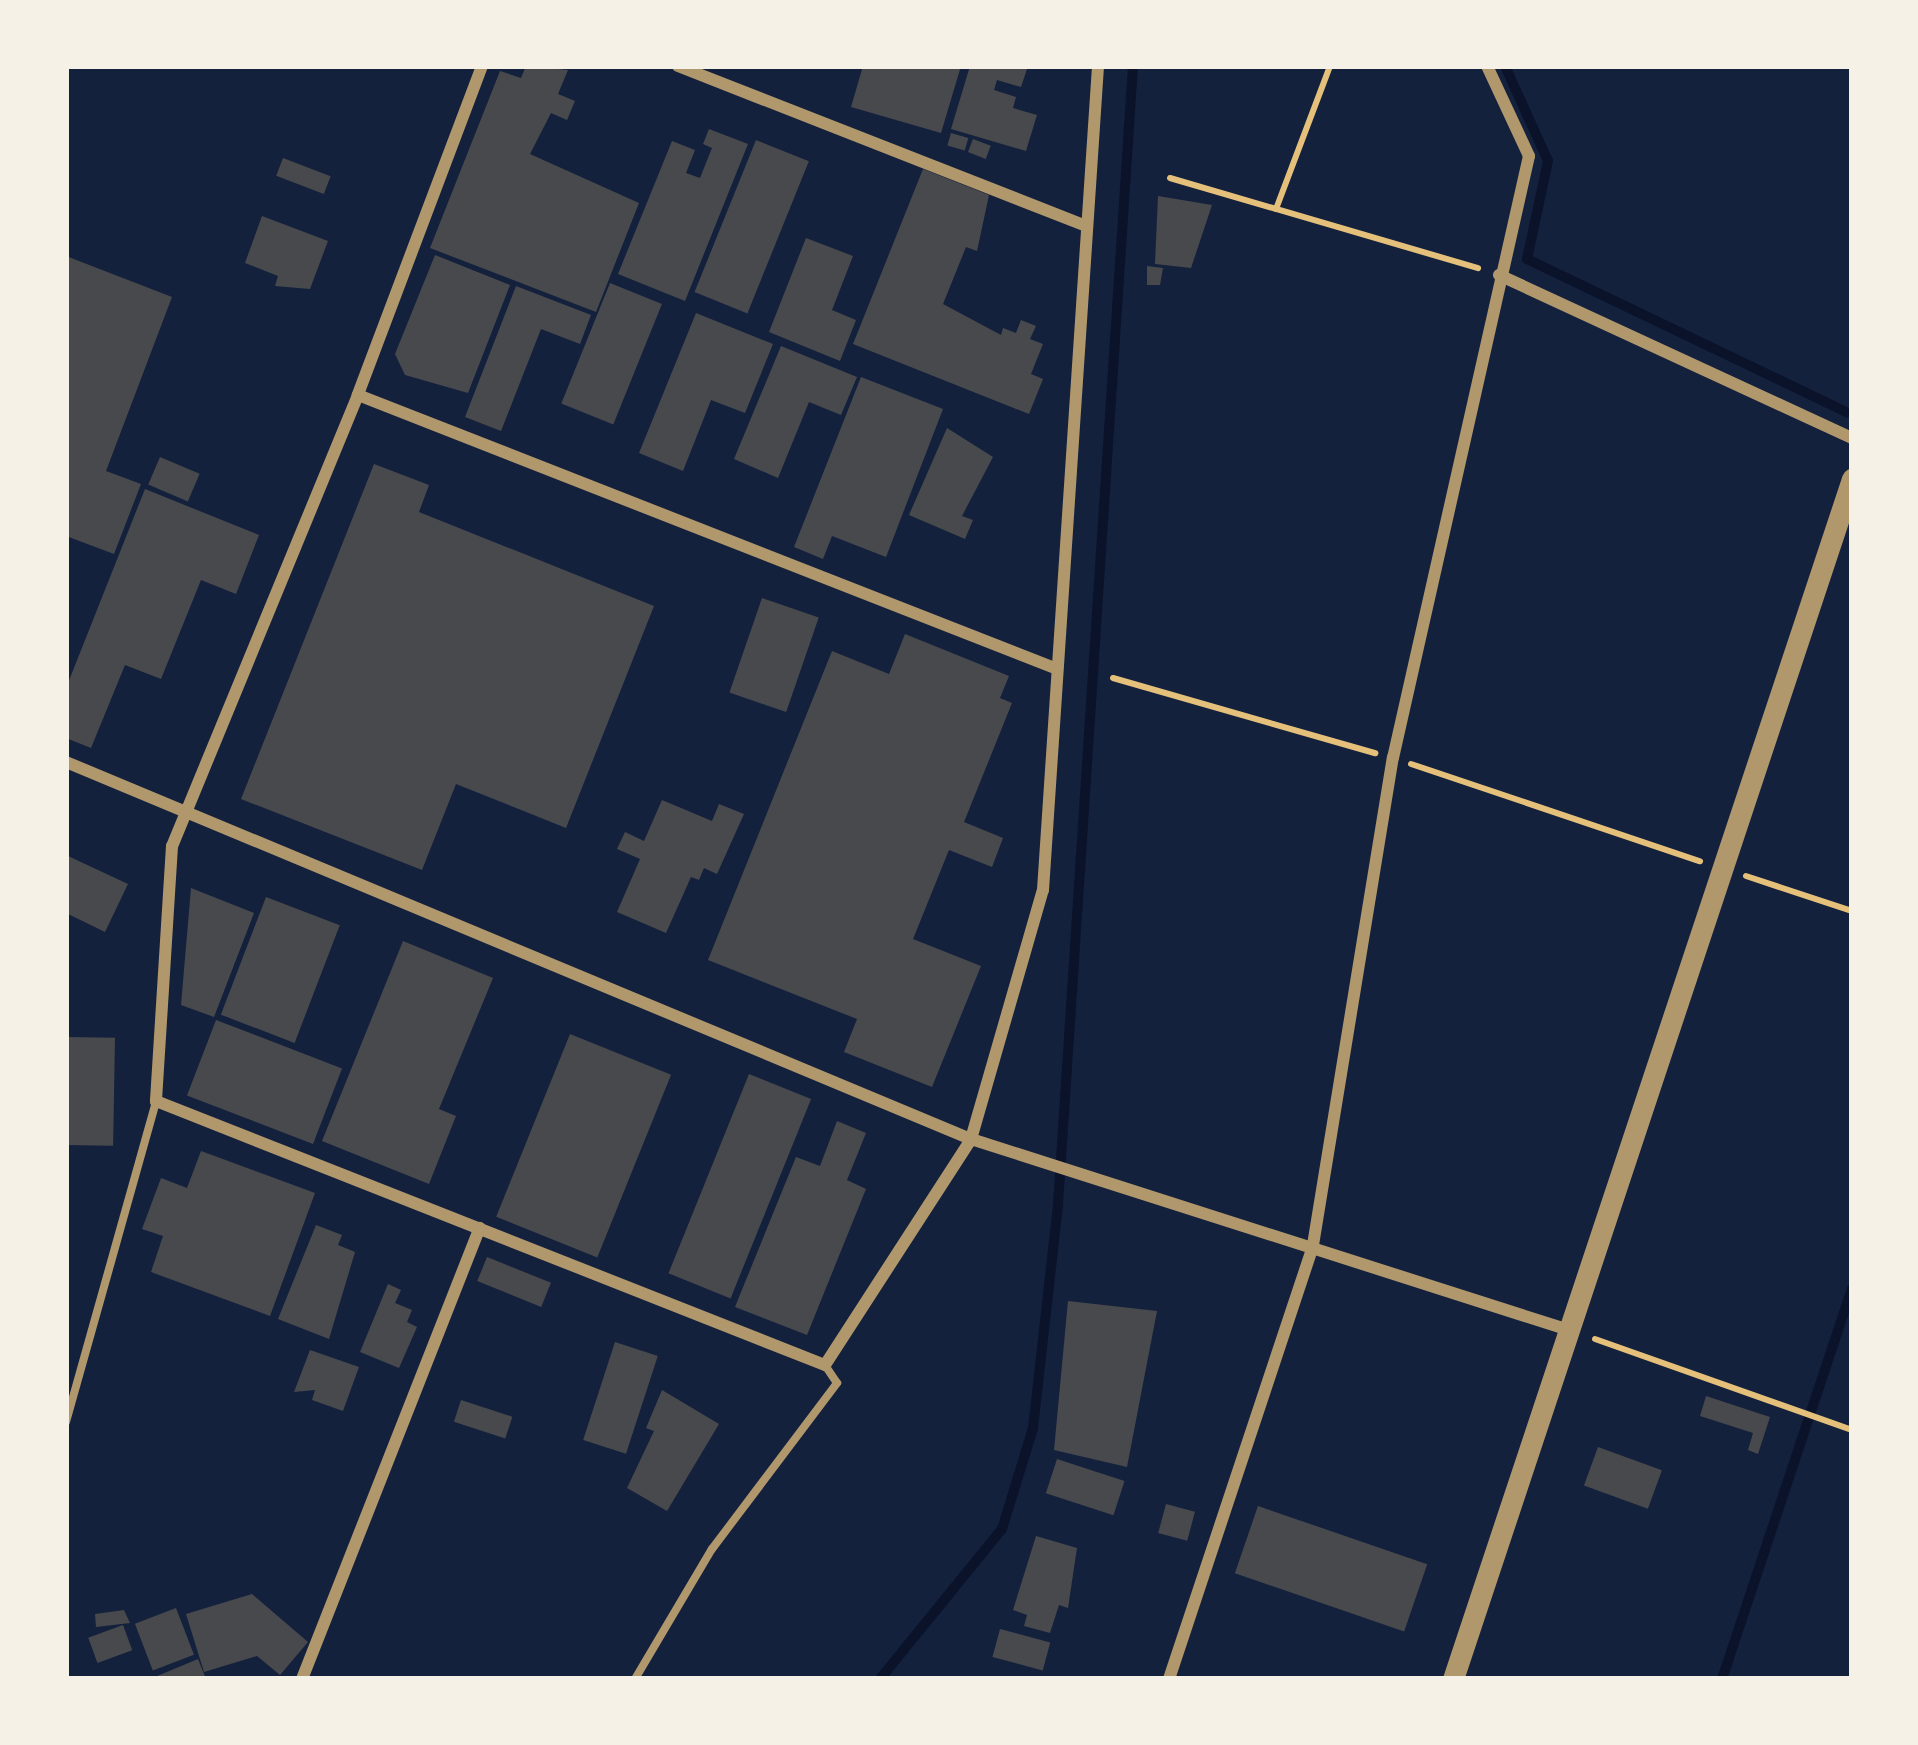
<!DOCTYPE html>
<style>
body{margin:0}
#map{position:relative;width:1918px;height:1745px;overflow:hidden;background:#14213d;font-family:"PT Sans",sans-serif}
div>[style]{position:absolute}
[style*='--x']{left:calc(var(--x)*1px);top:calc(var(--y)*1px);width:calc(var(--w)*1px);rotate:calc(var(--a)*1deg)}
.stream>*{height:10px;margin:-5px;padding:0 5px;transform-origin:5px;border-radius:5px;background:#0b132b}
.building>*{inset:0;background:#48494c;transform-origin:0 0}
.path>*{height:6px;margin:-3px;padding:0 3px;transform-origin:3px;border-radius:3px;background:#e5c07b}
.service>*{height:8px;margin:-4px;padding:0 4px;transform-origin:4px;border-radius:4px;background:#b1986c}
.minor>*{height:12px;margin:-6px;padding:0 6px;transform-origin:6px;border-radius:6px;background:#b1986c}
.tertiary>*{height:21px;margin:-10.5px;padding:0 10.5px;transform-origin:10.5px;border-radius:10.5px;background:#b1986c}
span{translate:-50% -50%;white-space:nowrap;text-align:center;line-height:1.15;-webkit-text-stroke:10px #f6f1e7;paint-order:stroke}
.frame{position:absolute;inset:0;border:69px solid #f6f1e7;pointer-events:none}
</style>
<div id="map">
<div class="stream">
<i style="--x:1505;--y:66;--w:104;--a:65.6"></i>
<i style="--x:1548;--y:161;--w:100;--a:102.1"></i>
<i style="--x:1527;--y:259;--w:355;--a:25.6"></i>
<i style="--x:880;--y:1679;--w:193;--a:-50.9"></i>
<i style="--x:1002;--y:1529;--w:106;--a:-72.9"></i>
<i style="--x:1033;--y:1428;--w:225;--a:-83.6"></i>
<i style="--x:1058;--y:1204;--w:1140;--a:-86.23"></i>
<i style="--x:1722;--y:1679;--w:411;--a:-71.6"></i>
</div>
<div class="building">
<i style="clip-path:polygon(526px 66px,568px 70px,558px 94px,575px 101px,567px 120px,551px 113px,530px 154px,639px 203px,596px 312px,430px 248px,500px 71px,521px 78px)"></i>
<i style="clip-path:polygon(863px 66px,961px 66px,941px 133px,851px 107px)"></i>
<i style="clip-path:polygon(970px 66px,1028px 66px,1021px 87px,997px 80px,994px 90px,1016px 97px,1013px 108px,1037px 115px,1026px 151px,951px 129px)"></i>
<i style="clip-path:polygon(709px 129px,748px 144px,685px 301px,618px 274px,672px 141px,695px 150px,686px 173px,700px 178px,712px 148px,703px 144px)"></i>
<i style="left:951px;top:133px;width:18px;height:13px;rotate:16deg"></i>
<i style="left:973px;top:139px;width:19px;height:14px;rotate:21deg"></i>
<i style="left:756px;top:140px;width:57px;height:164px;rotate:22deg"></i>
<i style="left:283px;top:158px;width:51px;height:19px;rotate:21deg"></i>
<i style="clip-path:polygon(923px 169px,989px 195px,977px 251px,966px 247px,943px 304px,1001px 335px,1003px 328px,1016px 333px,1021px 320px,1036px 326px,1030px 339px,1043px 344px,1031px 374px,1043px 379px,1029px 414px,853px 344px)"></i>
<i style="clip-path:polygon(1158px 196px,1212px 205px,1191px 268px,1155px 264px)"></i>
<i style="clip-path:polygon(262px 216px,328px 241px,310px 289px,275px 286px,278px 276px,245px 263px)"></i>
<i style="clip-path:polygon(806px 238px,853px 256px,832px 310px,856px 320px,840px 361px,769px 332px)"></i>
<i style="clip-path:polygon(435px 255px,510px 285px,468px 393px,405px 375px,395px 354px)"></i>
<i style="clip-path:polygon(66px 256px,172px 297px,106px 471px,141px 484px,114px 554px,66px 536px)"></i>
<i style="clip-path:polygon(1147px 266px,1163px 268px,1160px 285px,1147px 285px)"></i>
<i style="left:610px;top:283px;width:56px;height:130px;rotate:22deg"></i>
<i style="clip-path:polygon(516px 286px,591px 315px,580px 344px,541px 329px,501px 431px,465px 417px)"></i>
<i style="clip-path:polygon(696px 313px,773px 344px,745px 413px,711px 400px,683px 471px,639px 453px)"></i>
<i style="clip-path:polygon(781px 346px,857px 377px,841px 415px,809px 402px,778px 478px,734px 459px)"></i>
<i style="clip-path:polygon(861px 377px,943px 409px,886px 557px,832px 536px,823px 559px,794px 547px)"></i>
<i style="clip-path:polygon(947px 428px,993px 457px,962px 516px,973px 520px,965px 539px,909px 515px)"></i>
<i style="left:160px;top:457px;width:43px;height:30px;rotate:23deg"></i>
<i style="clip-path:polygon(374px 464px,429px 485px,419px 512px,654px 606px,566px 828px,456px 784px,422px 870px,241px 799px)"></i>
<i style="clip-path:polygon(145px 489px,259px 535px,236px 594px,201px 580px,161px 679px,125px 665px,91px 748px,66px 738px,66px 688px)"></i>
<i style="left:762px;top:598px;width:60px;height:100px;rotate:19deg"></i>
<i style="clip-path:polygon(905px 634px,1009px 676px,1000px 698px,1012px 703px,964px 822px,1003px 838px,992px 867px,949px 850px,913px 939px,981px 966px,932px 1087px,844px 1052px,857px 1019px,708px 960px,832px 651px,889px 674px)"></i>
<i style="clip-path:polygon(662px 800px,712px 821px,719px 804px,744px 814px,717px 874px,704px 868px,699px 880px,691px 877px,666px 933px,617px 912px,640px 859px,617px 849px,625px 832px,644px 841px)"></i>
<i style="clip-path:polygon(68px 856px,128px 884px,105px 932px,66px 913px)"></i>
<i style="clip-path:polygon(191px 888px,254px 913px,214px 1017px,181px 1005px)"></i>
<i style="left:266px;top:897px;width:79px;height:126px;rotate:21deg"></i>
<i style="clip-path:polygon(403px 941px,493px 978px,439px 1109px,456px 1116px,429px 1184px,322px 1141px)"></i>
<i style="left:216px;top:1020px;width:135px;height:81px;rotate:21deg"></i>
<i style="left:570px;top:1034px;width:109px;height:197px;rotate:22deg"></i>
<i style="left:66px;top:1037px;width:49px;height:108px;rotate:1deg"></i>
<i style="left:749px;top:1074px;width:67px;height:215px;rotate:22deg"></i>
<i style="clip-path:polygon(837px 1121px,866px 1133px,847px 1180px,866px 1189px,807px 1335px,735px 1307px,796px 1157px,820px 1166px)"></i>
<i style="clip-path:polygon(201px 1151px,315px 1193px,270px 1316px,151px 1272px,163px 1236px,142px 1229px,161px 1178px,187px 1188px)"></i>
<i style="clip-path:polygon(316px 1225px,342px 1235px,338px 1245px,355px 1252px,329px 1339px,278px 1319px)"></i>
<i style="left:487px;top:1257px;width:69px;height:26px;rotate:22deg"></i>
<i style="clip-path:polygon(388px 1284px,401px 1290px,395px 1303px,412px 1310px,407px 1322px,417px 1327px,399px 1368px,360px 1352px)"></i>
<i style="clip-path:polygon(1068px 1301px,1157px 1311px,1127px 1467px,1054px 1450px)"></i>
<i style="left:615px;top:1342px;width:45px;height:103px;rotate:18deg"></i>
<i style="clip-path:polygon(310px 1350px,359px 1367px,343px 1411px,312px 1400px,315px 1390px,294px 1392px)"></i>
<i style="clip-path:polygon(662px 1390px,719px 1424px,667px 1511px,627px 1488px,654px 1431px,646px 1428px)"></i>
<i style="clip-path:polygon(1706px 1396px,1770px 1417px,1758px 1454px,1748px 1450px,1753px 1433px,1700px 1416px)"></i>
<i style="left:461px;top:1400px;width:54px;height:23px;rotate:18deg"></i>
<i style="left:1598px;top:1447px;width:68px;height:41px;rotate:20deg"></i>
<i style="left:1057px;top:1459px;width:71px;height:36px;rotate:18deg"></i>
<i style="left:1166px;top:1504px;width:30px;height:30px;rotate:15deg"></i>
<i style="left:1258px;top:1506px;width:179px;height:71px;rotate:19deg"></i>
<i style="clip-path:polygon(1036px 1536px,1077px 1548px,1068px 1608px,1059px 1605px,1050px 1633px,1024px 1626px,1027px 1615px,1013px 1610px)"></i>
<i style="clip-path:polygon(252px 1594px,308px 1642px,280px 1675px,257px 1656px,204px 1672px,186px 1614px)"></i>
<i style="left:176px;top:1608px;width:50px;height:44px;rotate:69deg"></i>
<i style="clip-path:polygon(124px 1610px,130px 1623px,96px 1627px,95px 1614px)"></i>
<i style="left:123px;top:1625px;width:27px;height:37px;rotate:70deg"></i>
<i style="left:1000px;top:1629px;width:52px;height:29px;rotate:15deg"></i>
<i style="clip-path:polygon(198px 1659px,206px 1679px,150px 1679px)"></i>
</div>
<div class="path">
<i style="--x:1170;--y:178;--w:321;--a:16.3"></i>
<i style="--x:1276;--y:209;--w:153;--a:-69.3"></i>
<i style="--x:1113;--y:678;--w:273;--a:16"></i>
<i style="--x:1411;--y:764;--w:305;--a:18.6"></i>
<i style="--x:1746;--y:876;--w:112;--a:18.3"></i>
<i style="--x:1595;--y:1339;--w:273;--a:19.5"></i>
</div>
<div class="service">
<i style="--x:66;--y:1422;--w:333;--a:-74.3"></i>
<i style="--x:635;--y:1679;--w:151;--a:-59.4"></i>
<i style="--x:712;--y:1549;--w:208;--a:-53"></i>
<i style="--x:837;--y:1383;--w:22;--a:-124"></i>
</div>
<div class="minor">
<i style="--x:482;--y:66;--w:352;--a:110.7"></i>
<i style="--x:358;--y:395;--w:488;--a:112.4"></i>
<i style="--x:172;--y:846;--w:256;--a:93.6"></i>
<i style="--x:156;--y:1101;--w:719;--a:21.54"></i>
<i style="--x:825;--y:1365;--w:269;--a:-57.1"></i>
<i style="--x:971;--y:1139;--w:259;--a:-73.9"></i>
<i style="--x:1043;--y:890;--w:826;--a:-86.18"></i>
<i style="--x:678;--y:66;--w:435;--a:21.4"></i>
<i style="--x:1499;--y:275;--w:389;--a:24.8"></i>
<i style="--x:358;--y:395;--w:751;--a:21.4"></i>
<i style="--x:66;--y:762;--w:980;--a:22.62"></i>
<i style="--x:971;--y:1139;--w:631;--a:17.72"></i>
<i style="--x:302;--y:1679;--w:485;--a:-68.5"></i>
<i style="--x:1169;--y:1679;--w:457;--a:-71.6"></i>
<i style="--x:1313;--y:1245;--w:494;--a:-80.7"></i>
<i style="--x:1393;--y:758;--w:617;--a:-77.27"></i>
<i style="--x:1529;--y:156;--w:99;--a:-115"></i>
</div>
<div class="tertiary">
<i style="--x:1453;--y:1679;--w:1265;--a:-71.61"></i>
</div>
<div class="frame"></div>
</div>
